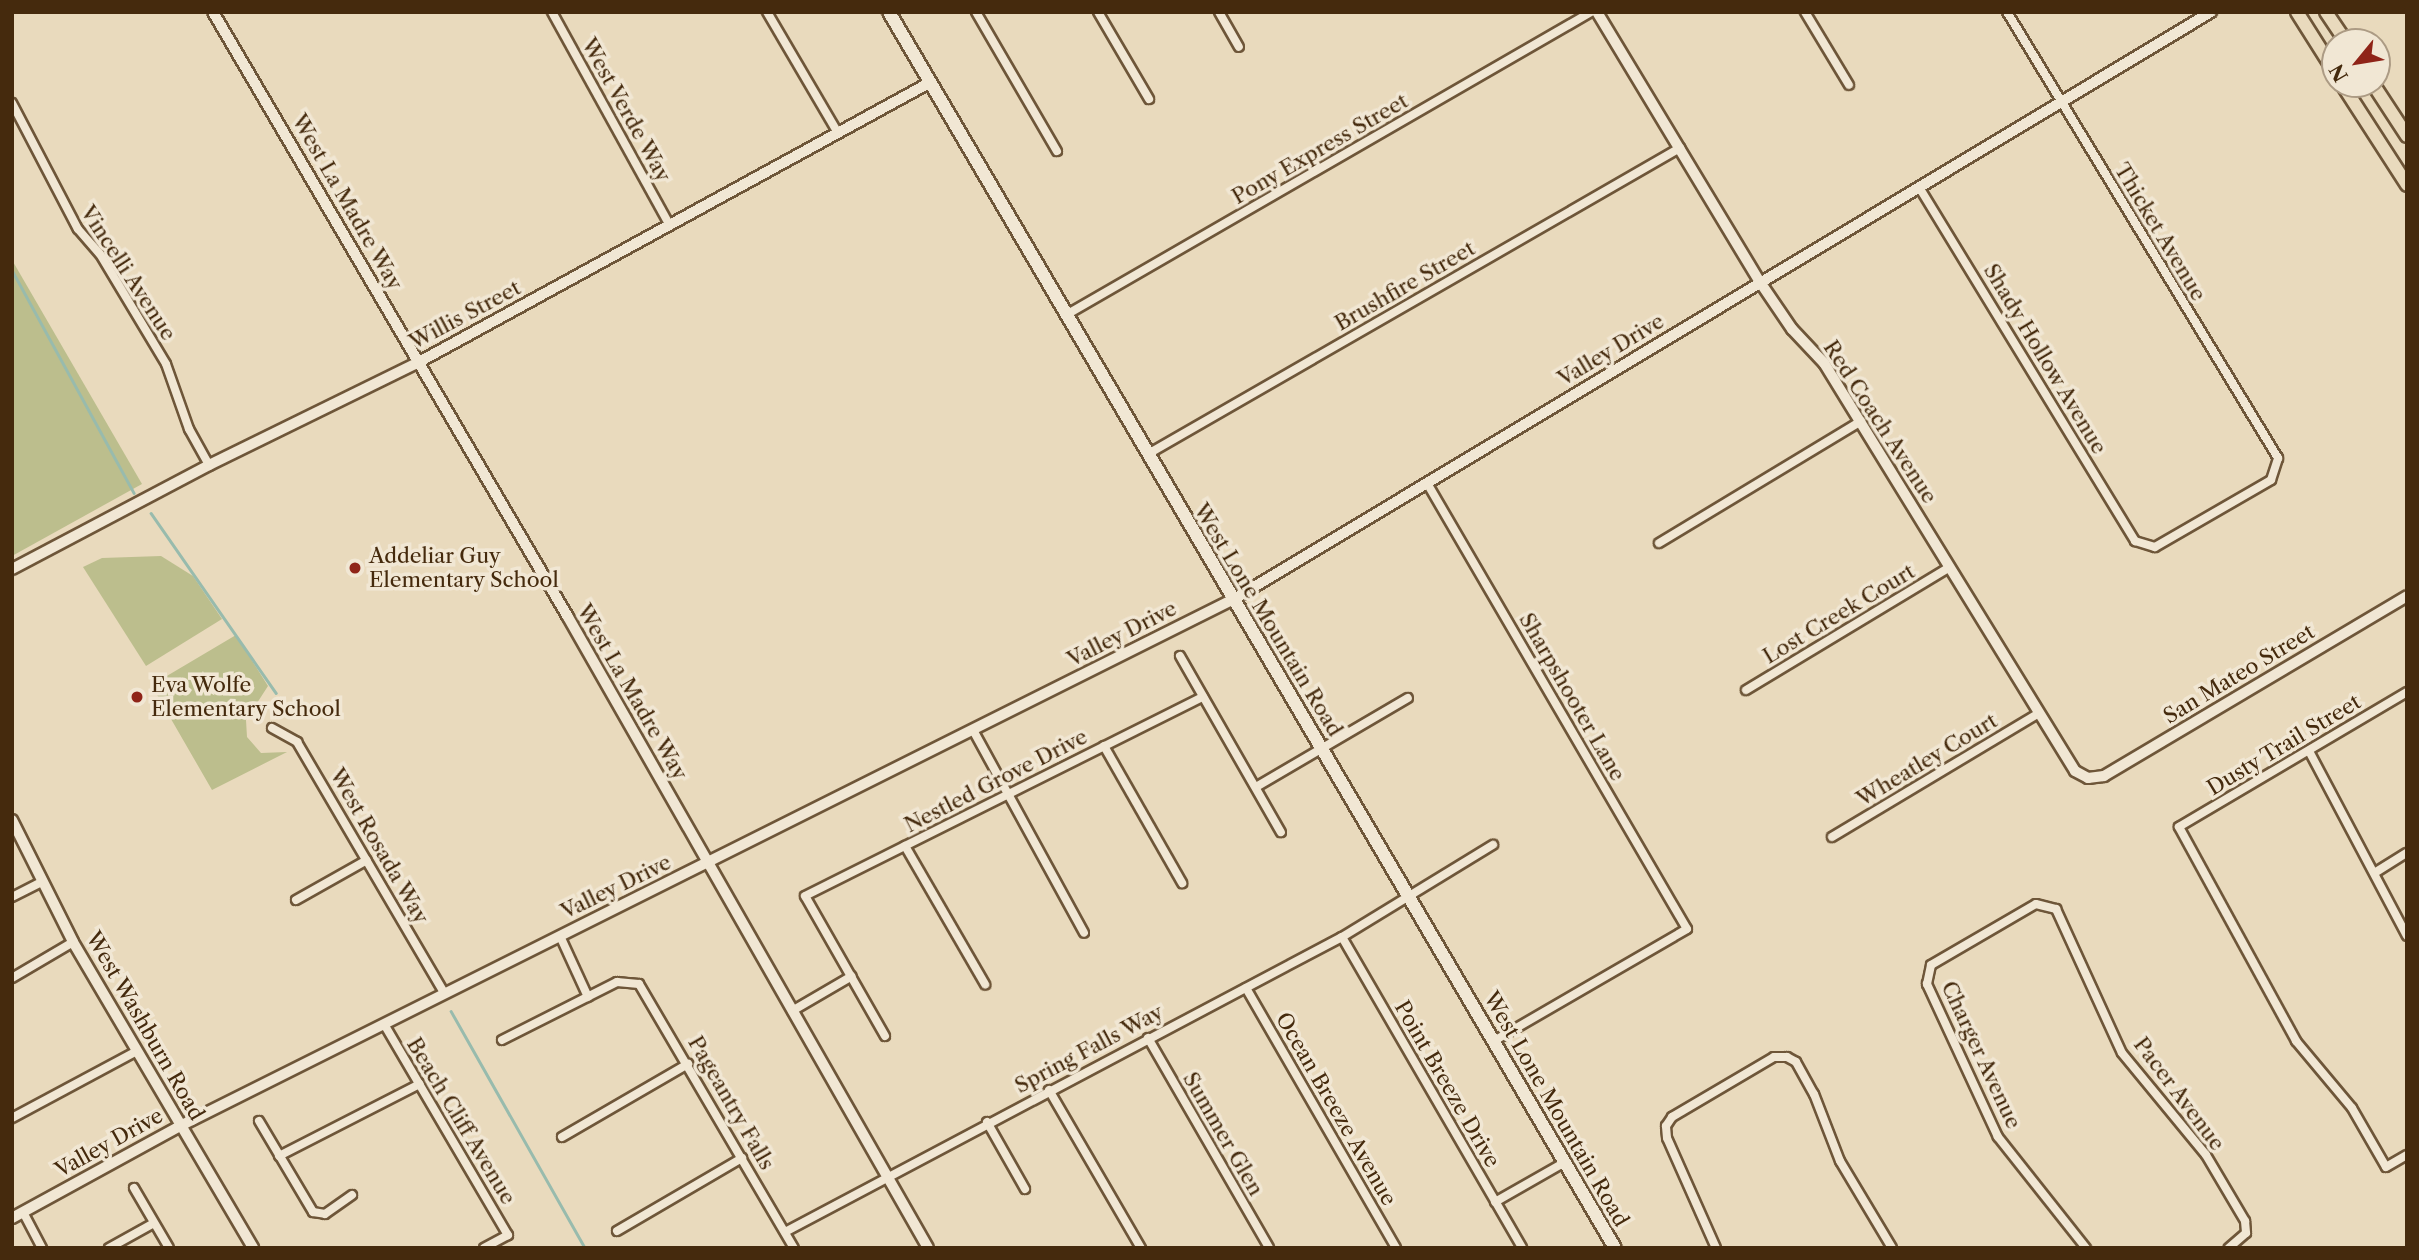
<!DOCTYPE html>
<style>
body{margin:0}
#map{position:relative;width:2419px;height:1260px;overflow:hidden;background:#e9dabd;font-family:"Libre Caslon Text",serif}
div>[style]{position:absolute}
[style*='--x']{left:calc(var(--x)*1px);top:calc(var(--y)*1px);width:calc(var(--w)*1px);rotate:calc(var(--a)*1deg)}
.green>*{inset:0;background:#bcbe8d}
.stream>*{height:2.5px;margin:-1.25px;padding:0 1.25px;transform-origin:1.25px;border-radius:1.25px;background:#98bbad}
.roads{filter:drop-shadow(2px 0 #6e5639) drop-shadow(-2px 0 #6e5639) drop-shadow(0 2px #6e5639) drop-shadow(0 -2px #6e5639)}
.minor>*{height:8px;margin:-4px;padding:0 4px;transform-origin:4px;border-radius:4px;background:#f1e7d4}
.tertiary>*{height:10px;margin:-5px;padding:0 5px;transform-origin:5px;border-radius:5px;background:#f1e7d4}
.secondary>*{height:12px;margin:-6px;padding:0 6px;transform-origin:6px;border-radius:6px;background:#f1e7d4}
.primary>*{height:12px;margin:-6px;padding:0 6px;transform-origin:6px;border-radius:6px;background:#e9dabd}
.dots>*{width:19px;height:19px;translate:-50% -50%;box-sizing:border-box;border:4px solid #f1e7d4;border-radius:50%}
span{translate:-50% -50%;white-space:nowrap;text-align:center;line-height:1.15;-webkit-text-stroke:7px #f1e7d4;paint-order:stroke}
.street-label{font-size:21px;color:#452a0d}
.poi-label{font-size:21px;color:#452a0d}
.left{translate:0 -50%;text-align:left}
.frame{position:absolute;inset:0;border:14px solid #452a0d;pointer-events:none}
.north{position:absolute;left:2321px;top:28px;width:70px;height:70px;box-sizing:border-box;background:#f1e7d4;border:2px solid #ac9b84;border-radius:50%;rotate:240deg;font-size:19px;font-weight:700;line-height:28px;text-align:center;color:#452a0d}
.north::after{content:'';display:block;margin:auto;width:24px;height:32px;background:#8f2418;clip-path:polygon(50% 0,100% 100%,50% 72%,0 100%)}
</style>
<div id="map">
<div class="green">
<i style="clip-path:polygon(12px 260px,142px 484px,12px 556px)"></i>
<i style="clip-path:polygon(161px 556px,193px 576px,222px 619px,146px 666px,83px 567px,102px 558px)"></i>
<i style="clip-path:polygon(236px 635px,268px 686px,246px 720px,247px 737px,261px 753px,287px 752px,212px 790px,156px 693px,155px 683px)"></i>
</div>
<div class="stream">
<i style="--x:12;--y:270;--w:254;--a:61.3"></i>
<i style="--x:151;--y:513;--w:219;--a:55.2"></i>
<i style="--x:451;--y:1011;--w:272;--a:60.5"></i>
</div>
<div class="roads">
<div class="minor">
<i style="--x:552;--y:12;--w:244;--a:61.1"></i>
<i style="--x:767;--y:12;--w:140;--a:59.6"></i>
<i style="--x:976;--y:12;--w:161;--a:59.8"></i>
<i style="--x:1098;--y:12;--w:101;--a:59.6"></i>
<i style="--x:1219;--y:12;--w:40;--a:60.3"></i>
<i style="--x:1805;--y:12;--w:85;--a:58.9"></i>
<i style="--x:12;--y:103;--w:142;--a:62.4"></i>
<i style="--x:78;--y:229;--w:33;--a:49"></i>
<i style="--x:100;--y:254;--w:128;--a:59"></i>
<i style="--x:166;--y:364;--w:69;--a:70.5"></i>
<i style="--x:189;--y:429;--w:41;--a:60.9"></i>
<i style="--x:1919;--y:187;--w:415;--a:58.6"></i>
<i style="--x:2135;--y:541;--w:21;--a:17"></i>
<i style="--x:2155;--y:547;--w:134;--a:-30"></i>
<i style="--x:2271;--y:480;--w:23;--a:-72"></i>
<i style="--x:2278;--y:458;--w:522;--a:-121.28"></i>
<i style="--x:1066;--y:315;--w:606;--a:-29.99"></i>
<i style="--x:1148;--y:454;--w:614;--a:-29.91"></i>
<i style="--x:1427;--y:483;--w:516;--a:59.76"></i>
<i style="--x:1687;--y:929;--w:223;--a:149.9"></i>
<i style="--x:1659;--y:543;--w:236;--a:-31.1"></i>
<i style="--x:1180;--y:656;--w:203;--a:60.2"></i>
<i style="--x:1746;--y:690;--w:238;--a:-31.1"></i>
<i style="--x:2407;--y:692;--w:265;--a:149.4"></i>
<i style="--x:2179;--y:827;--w:244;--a:61.3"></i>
<i style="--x:2296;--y:1041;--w:87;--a:50.1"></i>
<i style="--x:2352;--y:1108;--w:68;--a:60"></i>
<i style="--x:2386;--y:1167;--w:24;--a:-30"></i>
<i style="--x:272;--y:728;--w:29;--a:29"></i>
<i style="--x:297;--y:742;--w:292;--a:59.6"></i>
<i style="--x:973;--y:730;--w:231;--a:61.3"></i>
<i style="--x:1104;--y:746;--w:158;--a:60.3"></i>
<i style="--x:2309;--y:751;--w:209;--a:62.1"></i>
<i style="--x:1256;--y:787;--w:176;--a:-30.4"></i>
<i style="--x:1832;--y:837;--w:241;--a:-30.9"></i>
<i style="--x:905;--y:846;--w:160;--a:59.9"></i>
<i style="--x:2376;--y:872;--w:36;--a:-32"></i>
<i style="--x:12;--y:897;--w:34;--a:-27"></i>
<i style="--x:296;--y:900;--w:81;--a:-29.4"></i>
<i style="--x:560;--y:936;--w:67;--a:65.3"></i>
<i style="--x:1342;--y:937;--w:359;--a:59.9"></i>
<i style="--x:12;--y:978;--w:71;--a:-30.5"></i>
<i style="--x:1246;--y:988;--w:300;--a:60"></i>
<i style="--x:792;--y:1011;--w:69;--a:-30.3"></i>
<i style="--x:384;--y:1024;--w:245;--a:59.6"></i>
<i style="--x:508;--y:1235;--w:27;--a:152"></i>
<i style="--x:885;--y:1036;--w:161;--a:-119.7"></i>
<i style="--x:805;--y:896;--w:445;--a:-26.6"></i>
<i style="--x:1148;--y:1038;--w:242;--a:60"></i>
<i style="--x:502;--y:1040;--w:129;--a:-26.8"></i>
<i style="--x:617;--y:982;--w:22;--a:5"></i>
<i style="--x:639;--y:984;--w:306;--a:59.6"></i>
<i style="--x:1049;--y:1090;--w:183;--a:59.8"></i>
<i style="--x:12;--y:1118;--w:142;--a:-28.2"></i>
<i style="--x:259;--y:1121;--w:106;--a:59.3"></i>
<i style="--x:313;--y:1212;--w:12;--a:9"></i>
<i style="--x:325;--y:1214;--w:33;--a:-35"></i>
<i style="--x:987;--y:1122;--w:77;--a:60.4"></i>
<i style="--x:562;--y:1137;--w:146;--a:-30.1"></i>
<i style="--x:279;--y:1156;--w:158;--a:-27.1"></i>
<i style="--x:134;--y:1188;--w:69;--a:59.7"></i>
<i style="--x:1495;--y:1202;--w:81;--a:-29.7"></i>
<i style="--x:23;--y:1212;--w:41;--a:62.2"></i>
<i style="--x:617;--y:1231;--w:145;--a:-30.3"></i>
<i style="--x:785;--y:1232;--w:630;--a:-27.91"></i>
<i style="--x:1342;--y:937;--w:177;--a:-31.4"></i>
<i style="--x:109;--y:1248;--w:51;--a:-29.1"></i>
<i style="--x:1716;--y:1248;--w:120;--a:-114"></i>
<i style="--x:1667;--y:1138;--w:12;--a:-95"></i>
<i style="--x:1666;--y:1126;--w:11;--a:-56"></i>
<i style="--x:1672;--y:1117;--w:118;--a:-30.5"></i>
<i style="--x:1774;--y:1057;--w:13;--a:0"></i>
<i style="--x:1787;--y:1057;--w:10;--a:29"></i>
<i style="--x:1796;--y:1062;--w:37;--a:61"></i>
<i style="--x:1814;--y:1094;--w:72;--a:68.8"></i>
<i style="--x:1840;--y:1161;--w:101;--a:59.1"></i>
<i style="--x:2086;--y:1248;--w:142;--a:-128.4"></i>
<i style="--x:1998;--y:1137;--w:169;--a:-114.9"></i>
<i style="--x:1927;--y:984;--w:19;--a:-78"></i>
<i style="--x:1931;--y:965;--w:121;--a:-30.2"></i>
<i style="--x:2036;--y:904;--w:21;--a:14"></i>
<i style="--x:2056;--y:909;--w:158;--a:65.4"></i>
<i style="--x:2122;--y:1053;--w:132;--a:50.5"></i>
<i style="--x:2206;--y:1155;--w:77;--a:59.4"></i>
<i style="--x:2245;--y:1221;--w:12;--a:85"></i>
<i style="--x:2246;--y:1233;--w:23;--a:139"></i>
</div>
<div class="tertiary">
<i style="--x:213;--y:12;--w:701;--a:59.6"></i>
<i style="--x:568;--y:617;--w:726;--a:60.29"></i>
<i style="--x:1597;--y:12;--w:315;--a:58.9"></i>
<i style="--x:1760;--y:282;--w:57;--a:55.8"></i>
<i style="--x:1792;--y:329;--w:47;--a:46.7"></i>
<i style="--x:1824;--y:363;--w:479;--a:58.4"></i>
<i style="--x:2075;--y:771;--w:15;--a:28"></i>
<i style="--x:2088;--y:778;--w:16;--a:-7"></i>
<i style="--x:2104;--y:776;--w:352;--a:-30.7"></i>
<i style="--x:12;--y:569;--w:223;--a:-27.8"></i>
<i style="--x:209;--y:465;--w:234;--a:-26.1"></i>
<i style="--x:419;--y:362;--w:581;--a:-28.68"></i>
<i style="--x:12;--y:820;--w:136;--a:63.4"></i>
<i style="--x:73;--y:942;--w:355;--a:59.5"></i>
<i style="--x:12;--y:1218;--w:194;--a:-28.7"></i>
<i style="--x:182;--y:1125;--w:1176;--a:-26.57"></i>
<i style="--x:1234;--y:599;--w:1140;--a:-31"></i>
</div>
<div class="secondary">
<i style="--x:889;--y:12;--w:1433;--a:59.57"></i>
</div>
<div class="primary">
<i style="--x:2297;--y:12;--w:71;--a:57.7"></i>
<i style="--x:2326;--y:12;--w:36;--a:56"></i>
<i style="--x:2342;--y:84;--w:120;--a:57.2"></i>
<i style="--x:2373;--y:84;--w:62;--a:56.8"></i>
</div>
</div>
<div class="dots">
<i style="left:355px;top:568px;background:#8f2418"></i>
<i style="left:137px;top:697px;background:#8f2418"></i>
</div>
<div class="street-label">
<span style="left:626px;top:110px;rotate:61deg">West Verde Way</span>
<span style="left:1320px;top:149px;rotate:-30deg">Pony Express Street</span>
<span style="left:347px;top:202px;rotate:60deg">West La Madre Way</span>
<span style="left:2160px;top:232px;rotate:59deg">Thicket Avenue</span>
<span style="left:128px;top:273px;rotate:57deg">Vincelli Avenue</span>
<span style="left:1405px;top:286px;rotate:-30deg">Brushfire Street</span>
<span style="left:465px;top:315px;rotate:-28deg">Willis Street</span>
<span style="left:1611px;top:350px;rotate:-31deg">Valley Drive</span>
<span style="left:2045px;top:359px;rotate:59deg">Shady Hollow Avenue</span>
<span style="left:1880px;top:422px;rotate:57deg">Red Coach Avenue</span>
<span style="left:1839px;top:614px;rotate:-31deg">Lost Creek Court</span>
<span style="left:1268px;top:620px;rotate:59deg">West Lone Mountain Road</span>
<span style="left:1122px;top:634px;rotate:-27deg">Valley Drive</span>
<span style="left:2239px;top:674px;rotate:-31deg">San Mateo Street</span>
<span style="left:632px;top:692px;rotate:60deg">West La Madre Way</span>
<span style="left:1572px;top:697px;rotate:60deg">Sharpshooter Lane</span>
<span style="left:2284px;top:745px;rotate:-31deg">Dusty Trail Street</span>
<span style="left:1927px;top:760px;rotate:-31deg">Wheatley Court</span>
<span style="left:996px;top:781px;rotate:-27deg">Nestled Grove Drive</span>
<span style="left:379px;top:846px;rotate:60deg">West Rosada Way</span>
<span style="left:616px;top:887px;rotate:-26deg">Valley Drive</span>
<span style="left:145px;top:1026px;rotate:60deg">West Washburn Road</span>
<span style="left:1089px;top:1049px;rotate:-28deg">Spring Falls Way</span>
<span style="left:1981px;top:1055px;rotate:65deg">Charger Avenue</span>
<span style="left:1447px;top:1084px;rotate:60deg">Point Breeze Drive</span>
<span style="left:2179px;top:1094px;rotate:53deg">Pacer Avenue</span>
<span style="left:731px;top:1103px;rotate:60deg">Pageantry Falls</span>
<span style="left:1336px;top:1109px;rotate:60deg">Ocean Breeze Avenue</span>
<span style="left:1556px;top:1109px;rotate:60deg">West Lone Mountain Road</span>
<span style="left:461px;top:1121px;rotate:59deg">Beach Cliff Avenue</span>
<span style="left:1223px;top:1134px;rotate:60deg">Summer Glen</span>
<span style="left:109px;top:1143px;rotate:-29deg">Valley Drive</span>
</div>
<div class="poi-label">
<span class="left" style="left:369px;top:568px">Addeliar Guy<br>Elementary School</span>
<span class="left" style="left:151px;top:697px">Eva Wolfe<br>Elementary School</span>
</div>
<div class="frame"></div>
<div class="north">N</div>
</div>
